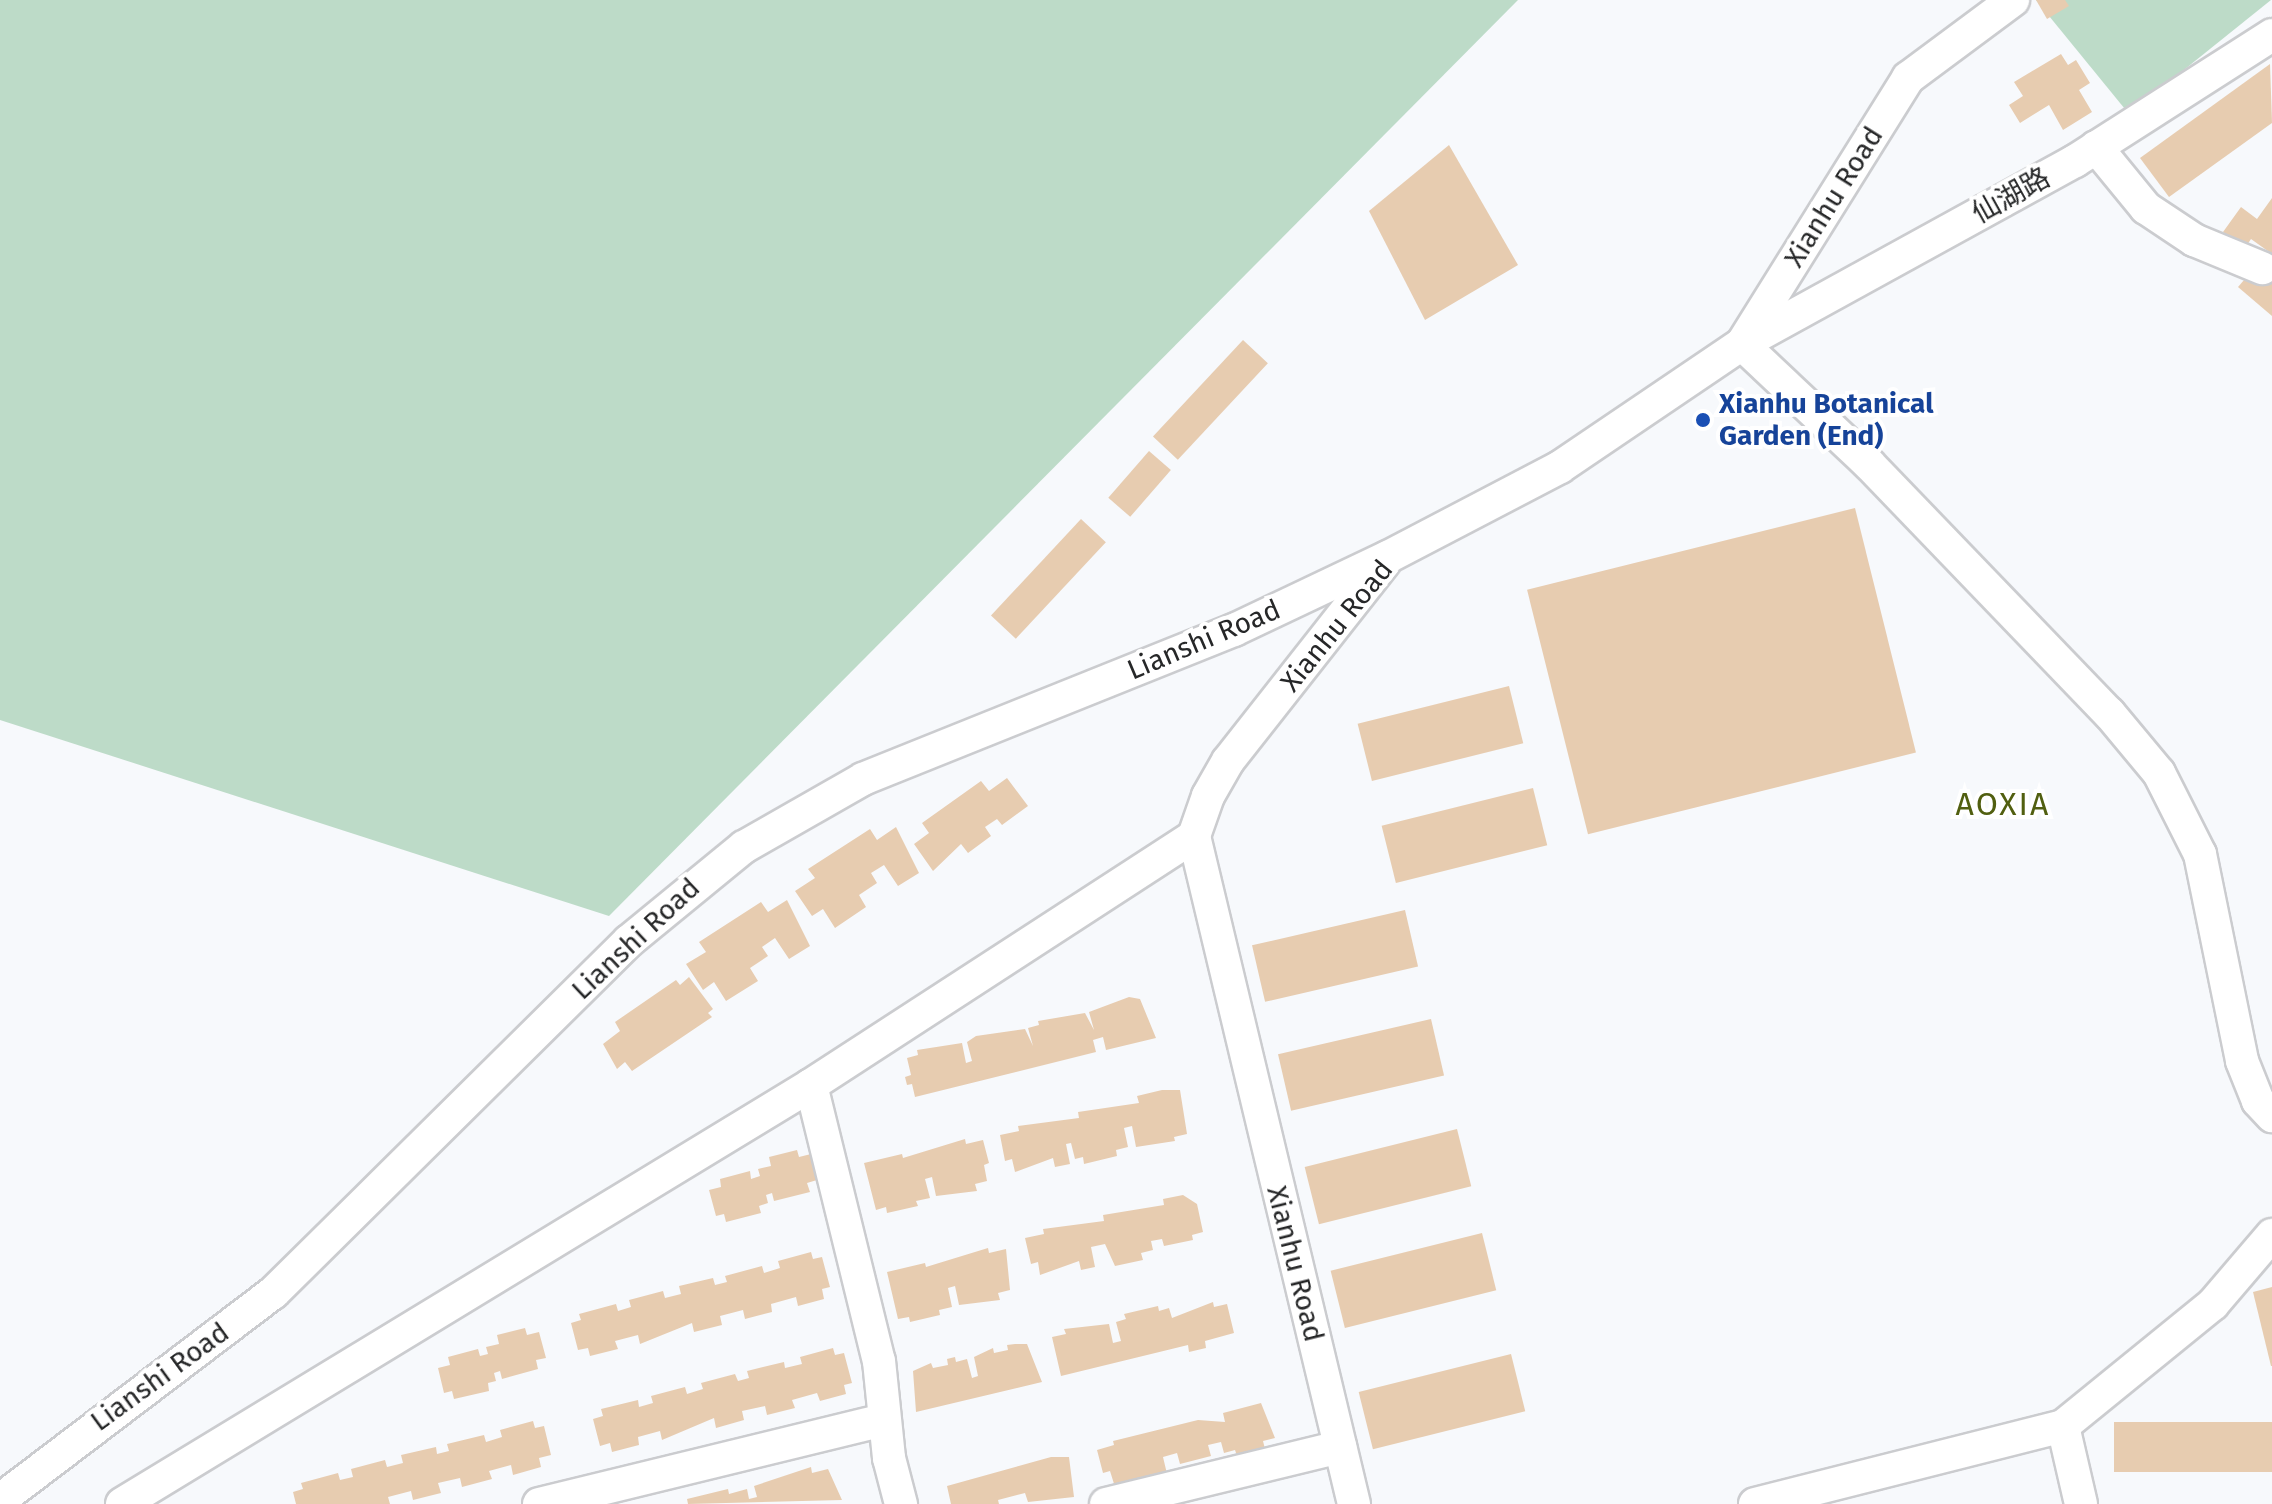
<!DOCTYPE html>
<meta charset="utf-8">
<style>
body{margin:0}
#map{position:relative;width:2272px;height:1504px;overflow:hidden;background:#f7f9fc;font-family:"Fira Sans","Noto Sans SC",sans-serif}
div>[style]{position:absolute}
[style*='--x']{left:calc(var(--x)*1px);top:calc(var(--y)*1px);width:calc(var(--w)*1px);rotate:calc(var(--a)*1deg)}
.green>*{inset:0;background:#bddbc8}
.building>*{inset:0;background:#e7ccb0;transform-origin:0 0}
.roads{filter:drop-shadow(2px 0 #cbcccf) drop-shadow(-2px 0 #cbcccf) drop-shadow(0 2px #cbcccf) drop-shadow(0 -2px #cbcccf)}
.minor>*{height:32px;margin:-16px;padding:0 16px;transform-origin:16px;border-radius:16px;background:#fff}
.dots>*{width:22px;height:22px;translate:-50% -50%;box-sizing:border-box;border:4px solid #fff;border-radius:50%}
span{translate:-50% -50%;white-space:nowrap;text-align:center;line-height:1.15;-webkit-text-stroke:8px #fff;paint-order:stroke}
.street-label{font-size:28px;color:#262728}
.transit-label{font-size:28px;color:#164399;font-weight:700}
.left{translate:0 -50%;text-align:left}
.quarter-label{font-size:32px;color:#515f10;letter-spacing:2px}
</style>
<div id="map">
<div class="green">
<i style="clip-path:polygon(0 0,1518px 0,609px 916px,0 720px)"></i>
<i style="clip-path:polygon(2036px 0,2271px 0,2129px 114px)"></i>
</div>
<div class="building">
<i style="clip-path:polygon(2036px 0,2065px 0,2069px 6px,2047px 19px)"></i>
<i style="clip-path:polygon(2061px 54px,2068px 65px,2076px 60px,2090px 83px,2079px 90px,2092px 112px,2063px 130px,2049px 105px,2020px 123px,2009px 105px,2023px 96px,2014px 82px)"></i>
<i style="clip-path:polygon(2270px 64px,2272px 123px,2169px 197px,2140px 158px)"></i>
<i style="clip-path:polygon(1449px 145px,1518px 265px,1425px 320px,1369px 211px)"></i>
<i style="clip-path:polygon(2272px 198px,2272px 254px,2251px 239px,2245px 248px,2223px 232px,2241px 207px,2257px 219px)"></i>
<i style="clip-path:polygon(2251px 272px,2272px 274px,2272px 316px,2238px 287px)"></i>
<i style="left:1243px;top:340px;width:34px;height:132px;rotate:43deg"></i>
<i style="left:1149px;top:451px;width:29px;height:62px;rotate:41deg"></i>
<i style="left:1855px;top:508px;width:252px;height:338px;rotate:76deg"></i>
<i style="left:1081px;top:519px;width:34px;height:132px;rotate:43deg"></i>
<i style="left:1509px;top:686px;width:59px;height:156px;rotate:76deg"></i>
<i style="clip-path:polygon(1007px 778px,1028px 806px,1002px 825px,997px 819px,985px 827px,991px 836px,968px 853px,961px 844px,933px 871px,914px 844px,929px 833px,922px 823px,981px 781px,989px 791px)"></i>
<i style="left:1533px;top:788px;width:59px;height:156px;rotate:76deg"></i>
<i style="clip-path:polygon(896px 827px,919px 873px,898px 886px,884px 865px,871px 873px,877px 883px,859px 895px,866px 907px,835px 928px,823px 909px,812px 916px,795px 891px,815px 878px,808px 869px,870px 829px,877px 840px)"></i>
<i style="clip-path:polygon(787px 900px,810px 946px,789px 959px,775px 938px,762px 947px,768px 956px,750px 968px,758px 981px,726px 1001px,714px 982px,703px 990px,686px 964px,706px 952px,699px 942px,761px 902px,768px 912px)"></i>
<i style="left:1405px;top:910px;width:58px;height:157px;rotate:77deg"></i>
<i style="clip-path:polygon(689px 977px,713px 1009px,708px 1013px,712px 1017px,632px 1071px,625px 1062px,617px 1069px,603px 1044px,620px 1031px,615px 1022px,676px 980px,680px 985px)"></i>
<i style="clip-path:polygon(1129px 997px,1140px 999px,1156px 1038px,1106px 1050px,1103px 1037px,1093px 1040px,1096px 1052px,915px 1097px,912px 1084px,907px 1085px,905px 1077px,911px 1075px,907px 1058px,918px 1055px,917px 1050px,962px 1043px,966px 1063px,972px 1061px,967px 1042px,976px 1036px,1025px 1029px,1033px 1046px,1028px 1028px,1039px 1025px,1038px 1021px,1085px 1013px,1094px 1030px,1089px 1012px)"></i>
<i style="left:1431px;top:1019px;width:58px;height:157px;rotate:77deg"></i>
<i style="clip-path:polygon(1162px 1090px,1180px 1090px,1187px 1134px,1174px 1137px,1175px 1141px,1136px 1147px,1132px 1126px,1124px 1128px,1128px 1147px,1116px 1150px,1117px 1156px,1084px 1164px,1083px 1157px,1075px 1159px,1071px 1143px,1066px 1144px,1070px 1164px,1055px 1167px,1053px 1158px,1015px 1172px,1012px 1159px,1005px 1161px,1000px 1135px,1019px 1131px,1018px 1126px,1079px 1118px,1078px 1112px,1139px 1103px,1137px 1096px)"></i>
<i style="left:1457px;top:1129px;width:59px;height:157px;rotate:76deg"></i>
<i style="clip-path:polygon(965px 1139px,966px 1144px,983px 1140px,989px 1163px,984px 1165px,987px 1181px,975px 1184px,977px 1191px,936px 1196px,932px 1177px,925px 1179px,930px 1198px,916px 1201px,918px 1206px,887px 1213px,886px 1207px,876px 1210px,864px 1163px,902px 1154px,903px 1158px)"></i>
<i style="clip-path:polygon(797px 1150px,799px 1157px,811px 1154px,817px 1180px,807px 1183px,810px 1192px,774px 1201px,772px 1193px,766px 1195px,768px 1203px,759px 1206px,761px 1213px,726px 1222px,724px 1214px,716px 1216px,709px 1190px,721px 1187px,720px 1179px,750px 1171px,751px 1179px,760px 1176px,758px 1169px,771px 1166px,769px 1157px)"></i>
<i style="clip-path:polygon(1183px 1195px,1197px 1204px,1203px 1232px,1192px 1235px,1193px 1240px,1164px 1246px,1162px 1239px,1151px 1241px,1153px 1250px,1141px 1253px,1143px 1260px,1115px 1266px,1105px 1244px,1091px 1247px,1095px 1267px,1081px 1270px,1079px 1261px,1040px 1275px,1038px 1262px,1031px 1264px,1025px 1238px,1044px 1234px,1043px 1229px,1104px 1221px,1103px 1215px,1164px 1205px,1163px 1199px)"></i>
<i style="left:1482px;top:1233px;width:59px;height:156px;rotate:76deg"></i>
<i style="clip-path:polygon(988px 1248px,989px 1253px,1006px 1249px,1010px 1290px,998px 1293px,1000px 1300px,959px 1305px,955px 1286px,948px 1288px,952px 1307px,939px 1310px,940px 1315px,910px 1322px,909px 1317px,898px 1319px,887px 1272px,925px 1263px,926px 1267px)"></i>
<i style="clip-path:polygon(811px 1252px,813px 1259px,822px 1257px,830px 1287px,822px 1289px,824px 1299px,798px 1306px,796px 1297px,771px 1304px,772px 1312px,745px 1319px,743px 1310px,720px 1316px,722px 1325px,694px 1332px,692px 1323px,640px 1344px,638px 1335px,615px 1341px,618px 1349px,590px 1356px,588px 1348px,578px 1350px,571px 1323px,581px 1320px,579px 1314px,616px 1304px,618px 1311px,631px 1307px,629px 1300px,663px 1291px,665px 1298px,681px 1294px,679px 1286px,713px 1278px,715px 1285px,727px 1282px,725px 1276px,762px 1266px,764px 1273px,780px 1268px,778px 1261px)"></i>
<i style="clip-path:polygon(2272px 1287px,2272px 1366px,2271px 1366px,2253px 1292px)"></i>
<i style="clip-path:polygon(1213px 1302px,1214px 1307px,1227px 1304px,1234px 1333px,1205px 1341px,1206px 1348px,1189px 1352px,1188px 1345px,1061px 1376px,1052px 1337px,1066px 1334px,1064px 1329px,1109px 1324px,1113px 1343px,1121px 1341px,1116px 1322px,1126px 1319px,1124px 1314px,1158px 1306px,1159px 1311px,1169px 1308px,1172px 1318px)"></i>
<i style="clip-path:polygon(525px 1328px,527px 1335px,539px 1332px,546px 1358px,536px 1360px,538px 1369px,502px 1379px,500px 1371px,494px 1373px,496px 1381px,488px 1383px,489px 1391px,454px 1399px,452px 1391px,444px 1393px,438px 1368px,450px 1365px,448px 1357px,478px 1349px,480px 1356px,488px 1354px,486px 1347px,499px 1344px,497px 1335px)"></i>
<i style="clip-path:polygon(1015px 1344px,1027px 1344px,1042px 1382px,916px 1412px,913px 1371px,931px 1363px,933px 1368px,948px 1365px,947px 1359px,955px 1357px,956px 1362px,967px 1359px,972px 1378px,978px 1376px,974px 1357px,993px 1348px,994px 1353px,1008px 1350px,1007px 1345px)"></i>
<i style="clip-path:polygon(833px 1348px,835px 1355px,844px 1353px,852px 1383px,844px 1385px,846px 1394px,820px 1401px,817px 1393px,792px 1400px,795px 1408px,767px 1415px,765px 1406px,742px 1411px,744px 1420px,716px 1428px,714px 1418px,662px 1440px,660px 1431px,638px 1437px,639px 1445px,612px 1452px,610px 1443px,600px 1446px,593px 1419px,603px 1416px,601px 1409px,638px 1400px,639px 1407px,653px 1403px,651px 1396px,685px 1387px,687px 1394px,703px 1389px,701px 1383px,735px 1374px,738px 1381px,749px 1378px,747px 1371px,784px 1362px,785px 1368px,802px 1364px,800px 1357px)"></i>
<i style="left:1511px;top:1354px;width:59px;height:157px;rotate:76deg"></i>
<i style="clip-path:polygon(1261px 1403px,1275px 1438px,1263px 1441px,1265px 1449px,1237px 1456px,1235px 1450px,1224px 1453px,1221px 1442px,1208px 1445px,1211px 1456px,1180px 1464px,1177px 1453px,1163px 1457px,1168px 1478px,1115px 1487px,1110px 1471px,1103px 1473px,1097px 1450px,1114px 1445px,1113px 1441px,1198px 1420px,1225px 1422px,1223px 1413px)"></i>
<i style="clip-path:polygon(533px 1421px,535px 1428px,544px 1426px,551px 1455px,539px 1458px,541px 1467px,513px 1475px,511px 1465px,489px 1471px,492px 1479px,462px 1487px,460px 1478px,438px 1483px,441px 1493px,413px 1500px,411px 1491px,388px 1497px,390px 1504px,296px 1504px,293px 1492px,303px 1489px,301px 1483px,338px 1473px,340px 1480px,353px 1477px,351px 1469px,385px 1460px,387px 1467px,403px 1463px,401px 1455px,436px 1447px,437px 1454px,449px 1451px,447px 1444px,484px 1435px,486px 1442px,502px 1437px,500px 1430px)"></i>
<i style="left:2272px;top:1422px;width:50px;height:158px;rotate:90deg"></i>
<i style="clip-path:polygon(1051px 1457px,1069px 1457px,1074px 1497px,1028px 1502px,1025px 1493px,998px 1500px,999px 1504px,951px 1504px,947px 1486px)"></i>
<i style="clip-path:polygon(811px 1467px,812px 1473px,828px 1469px,842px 1500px,688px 1504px,687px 1499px,728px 1489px,729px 1494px,747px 1489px,749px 1499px,757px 1497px,754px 1486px)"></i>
</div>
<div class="roads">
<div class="minor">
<i style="--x:2272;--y:35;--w:234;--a:147.4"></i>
<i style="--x:2075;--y:161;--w:380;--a:151.2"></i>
<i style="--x:1742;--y:344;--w:175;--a:43.4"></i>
<i style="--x:1869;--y:464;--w:346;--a:46.1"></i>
<i style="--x:2109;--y:713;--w:78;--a:50.2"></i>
<i style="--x:2159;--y:773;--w:91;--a:63.2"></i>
<i style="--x:2200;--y:854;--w:211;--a:78.5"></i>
<i style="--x:2242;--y:1061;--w:43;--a:68.2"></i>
<i style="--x:2258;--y:1101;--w:21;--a:47"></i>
<i style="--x:2096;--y:147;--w:79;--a:50.7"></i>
<i style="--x:2146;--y:208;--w:58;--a:33.7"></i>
<i style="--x:2194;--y:240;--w:74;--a:22.4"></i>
<i style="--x:811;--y:1085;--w:284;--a:76.2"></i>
<i style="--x:879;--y:1361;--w:98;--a:84.1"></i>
<i style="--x:889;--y:1458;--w:48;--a:75.4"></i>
<i style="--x:2063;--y:1426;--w:80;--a:77"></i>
<i style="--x:0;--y:1500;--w:343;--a:-37.2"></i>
<i style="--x:273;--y:1293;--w:501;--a:-44.68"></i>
<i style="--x:629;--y:941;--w:149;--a:-39.3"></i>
<i style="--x:744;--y:847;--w:137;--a:-29.7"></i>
<i style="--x:863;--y:779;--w:400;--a:-21.9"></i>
<i style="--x:1234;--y:630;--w:170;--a:-25.4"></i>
<i style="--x:1388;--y:557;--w:194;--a:-27.6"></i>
<i style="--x:1560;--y:467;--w:220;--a:-34.1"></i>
<i style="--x:1742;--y:344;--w:314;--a:-58"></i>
<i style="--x:1908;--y:78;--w:131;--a:-36.6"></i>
<i style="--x:122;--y:1504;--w:806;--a:-31.3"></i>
<i style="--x:811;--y:1085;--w:457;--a:-33"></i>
<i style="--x:539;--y:1504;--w:355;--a:-13.7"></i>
<i style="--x:1106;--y:1504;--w:241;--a:-13.7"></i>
<i style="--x:1354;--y:1504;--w:687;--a:-103.47"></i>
<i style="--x:1194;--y:836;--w:42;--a:-70.7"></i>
<i style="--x:1208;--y:796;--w:40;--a:-60.3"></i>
<i style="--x:1228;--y:761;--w:252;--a:-51.8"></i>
<i style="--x:1755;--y:1504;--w:318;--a:-14.2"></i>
<i style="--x:2063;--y:1426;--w:193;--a:-39.1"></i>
<i style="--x:2213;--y:1304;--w:91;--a:-49.5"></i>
</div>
</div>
<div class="dots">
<i style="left:1703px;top:420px;background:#1a4fb4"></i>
</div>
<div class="street-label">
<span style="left:2011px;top:196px;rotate:-29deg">仙湖路</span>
<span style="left:1834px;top:197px;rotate:-58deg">Xianhu Road</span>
<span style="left:1337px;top:626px;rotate:-51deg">Xianhu Road</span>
<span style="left:1204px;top:640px;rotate:-23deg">Lianshi Road</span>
<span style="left:636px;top:939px;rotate:-43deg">Lianshi Road</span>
<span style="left:1295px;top:1264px;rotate:76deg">Xianhu Road</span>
<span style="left:160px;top:1377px;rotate:-36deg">Lianshi Road</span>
</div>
<div class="transit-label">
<span class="left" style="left:1719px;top:420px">Xianhu Botanical<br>Garden (End)</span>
</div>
<div class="quarter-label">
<span style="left:2003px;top:804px">AOXIA</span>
</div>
</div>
